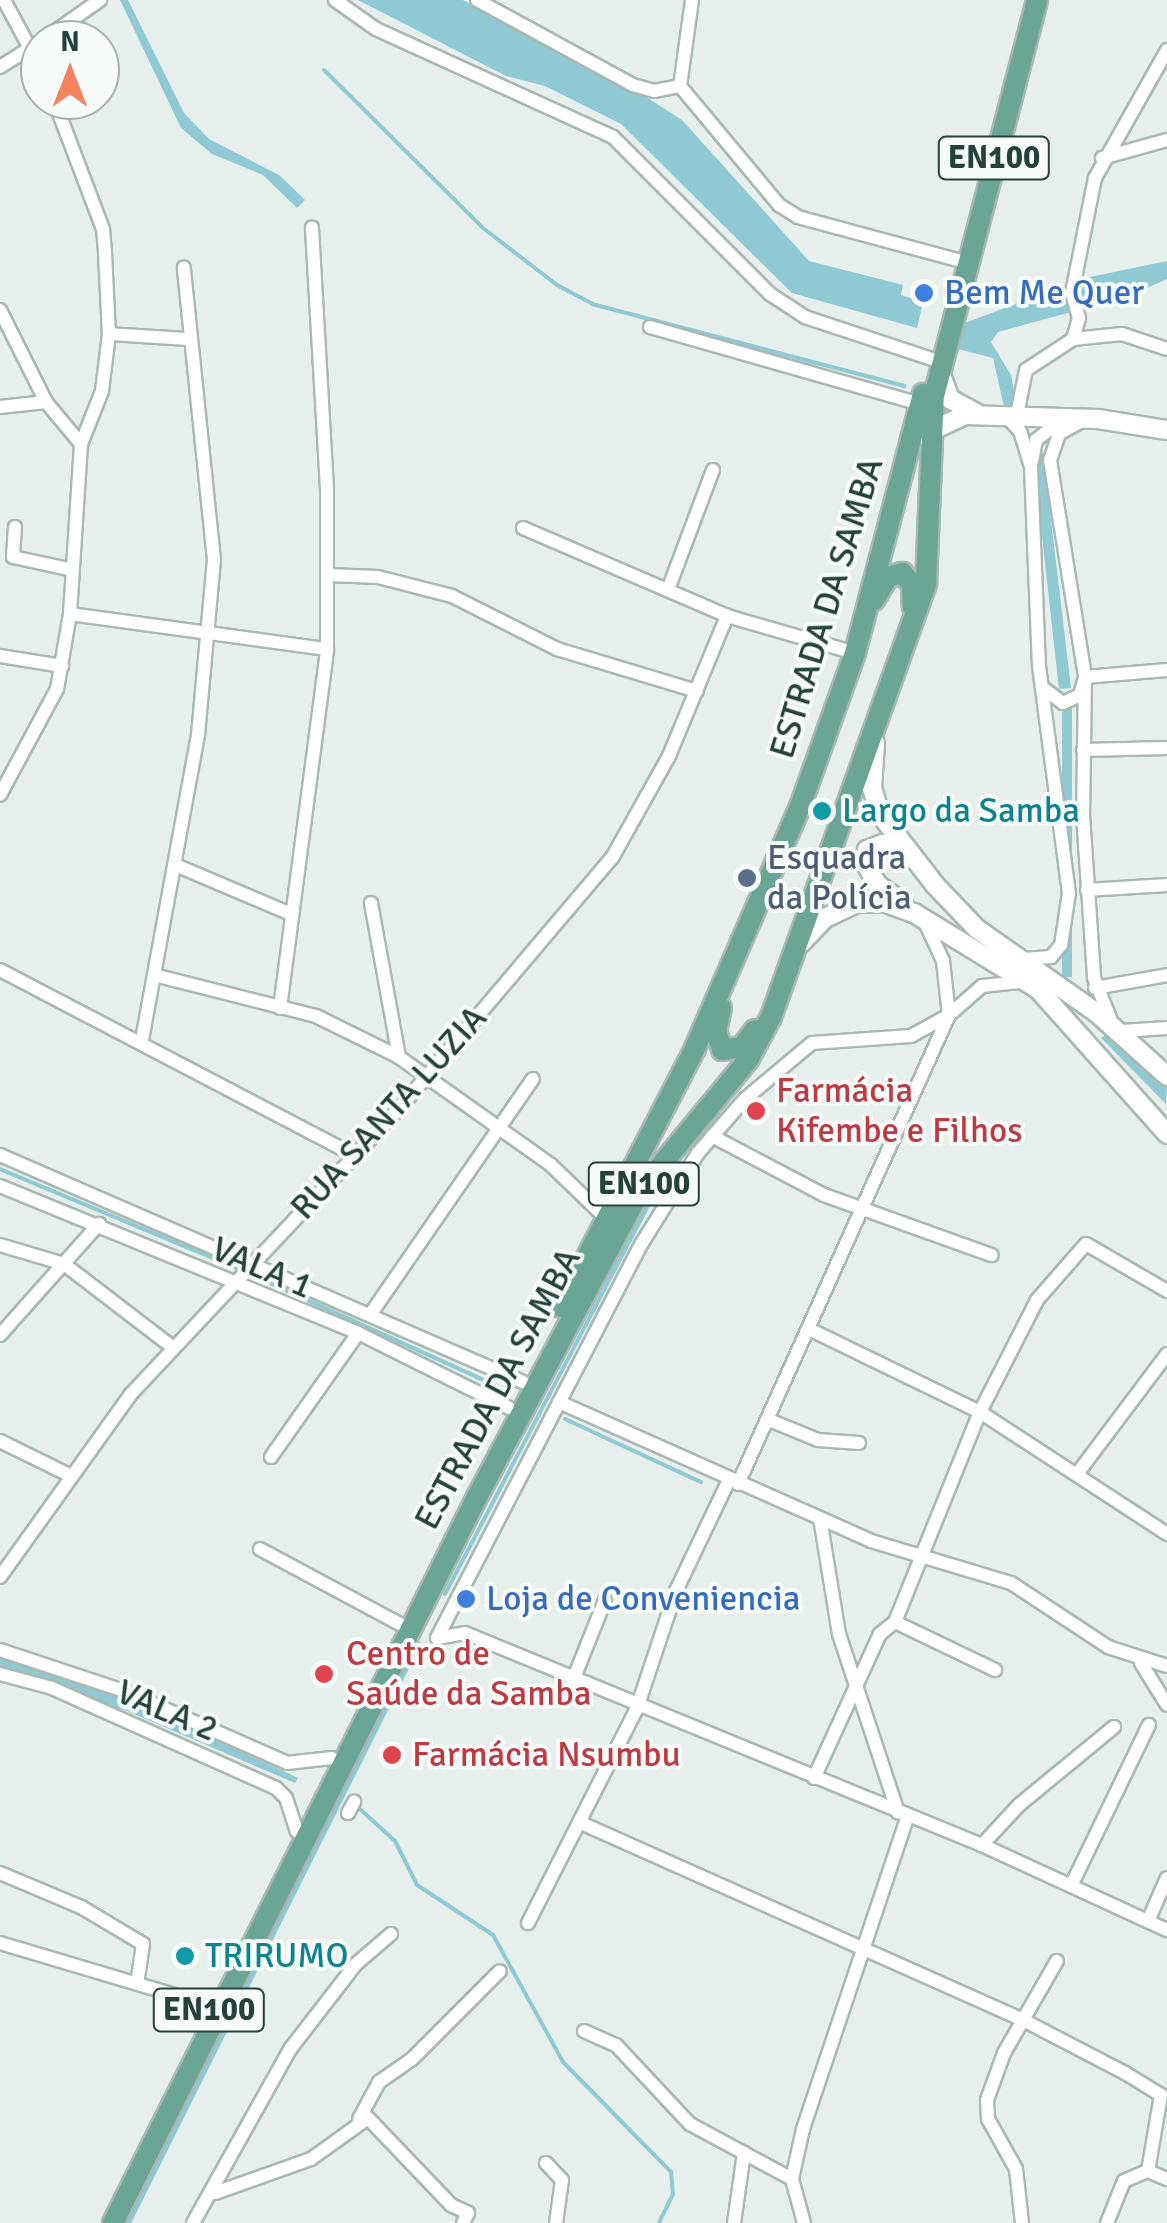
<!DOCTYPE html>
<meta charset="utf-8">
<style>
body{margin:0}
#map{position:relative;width:1167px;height:2223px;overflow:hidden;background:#e6efeb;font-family:Signika,sans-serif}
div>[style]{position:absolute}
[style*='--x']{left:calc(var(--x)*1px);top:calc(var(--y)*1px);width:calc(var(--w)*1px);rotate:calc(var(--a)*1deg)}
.water>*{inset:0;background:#8ec9d4;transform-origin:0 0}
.stream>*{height:4px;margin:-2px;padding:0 2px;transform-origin:2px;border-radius:2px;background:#8ec9d4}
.roads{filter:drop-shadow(2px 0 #a8b8b2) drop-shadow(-2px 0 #a8b8b2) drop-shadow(0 2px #a8b8b2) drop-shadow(0 -2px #a8b8b2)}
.street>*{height:12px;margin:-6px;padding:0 6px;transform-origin:6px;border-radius:6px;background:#fff}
.secondary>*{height:18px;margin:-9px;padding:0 9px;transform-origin:9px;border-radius:9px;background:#fff}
.primary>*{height:20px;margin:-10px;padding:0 10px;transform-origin:10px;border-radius:10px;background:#6aa596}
.dots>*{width:28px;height:28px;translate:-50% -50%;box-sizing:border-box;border:5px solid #f7fbf9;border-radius:50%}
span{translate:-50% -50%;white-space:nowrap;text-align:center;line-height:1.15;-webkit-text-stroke:8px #f7fbf9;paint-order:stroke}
.shield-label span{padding:2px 8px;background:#f7fbf9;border:2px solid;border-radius:8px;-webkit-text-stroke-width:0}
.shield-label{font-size:32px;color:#24423a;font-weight:700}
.shop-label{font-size:35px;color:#366cbe}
.left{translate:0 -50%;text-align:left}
.street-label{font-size:35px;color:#24423a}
.culture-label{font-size:35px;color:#0d838f}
.service-label{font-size:35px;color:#4e5e75}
.health-label{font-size:35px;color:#be3a42}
.north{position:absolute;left:20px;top:20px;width:100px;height:100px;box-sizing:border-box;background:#f7fbf9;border:2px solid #a3b1ad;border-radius:50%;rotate:0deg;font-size:28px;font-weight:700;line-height:40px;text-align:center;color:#24423a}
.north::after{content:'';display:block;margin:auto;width:35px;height:45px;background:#f4845f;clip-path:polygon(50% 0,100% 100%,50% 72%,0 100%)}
</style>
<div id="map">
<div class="water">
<i style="clip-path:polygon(120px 0,128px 0,184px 113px,209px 139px,279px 175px,305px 200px,297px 208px,263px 175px,212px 154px,181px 128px)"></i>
<i style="clip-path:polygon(358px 0,463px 0,649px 99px,682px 120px,809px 261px,903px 285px,901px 295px,923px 302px,917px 328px,792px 293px,621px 124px,545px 86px,506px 76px)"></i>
<i style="clip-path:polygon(1167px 261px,1167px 279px,1129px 296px,998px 332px,991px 342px,1011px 375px,1017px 407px,1004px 407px,993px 358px,954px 348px,962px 324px,1085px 278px)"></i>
<i style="clip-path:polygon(1043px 453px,1071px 688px,1059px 689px,1033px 455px)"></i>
<i style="left:1062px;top:706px;width:10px;height:271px"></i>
<i style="clip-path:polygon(1109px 1031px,1167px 1086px,1166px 1104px,1101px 1038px)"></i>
<i style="clip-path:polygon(0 1656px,132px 1701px,298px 1778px,295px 1783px,127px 1711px,0 1671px)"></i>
</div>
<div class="stream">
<i style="--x:324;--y:70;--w:224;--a:44.8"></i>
<i style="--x:483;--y:228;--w:93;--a:37.6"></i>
<i style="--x:557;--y:285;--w:40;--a:28"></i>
<i style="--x:592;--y:304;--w:323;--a:14.7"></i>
<i style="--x:0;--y:1169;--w:262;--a:22.7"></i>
<i style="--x:250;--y:1274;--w:286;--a:24.4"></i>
<i style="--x:565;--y:1419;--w:150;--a:24.9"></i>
<i style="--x:445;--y:1594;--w:464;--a:-62.4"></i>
<i style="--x:361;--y:1810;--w:46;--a:42.4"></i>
<i style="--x:395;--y:1841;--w:49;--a:63.4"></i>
<i style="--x:417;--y:1885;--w:91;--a:33.3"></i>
<i style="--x:493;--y:1935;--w:145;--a:61.1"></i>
<i style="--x:563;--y:2062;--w:154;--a:45.5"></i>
<i style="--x:671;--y:2172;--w:22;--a:85"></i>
<i style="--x:673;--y:2194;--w:32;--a:116"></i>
<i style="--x:129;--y:2223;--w:648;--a:-63.4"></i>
</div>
<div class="roads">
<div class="street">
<i style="--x:4;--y:0;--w:76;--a:61.8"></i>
<i style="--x:335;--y:0;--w:50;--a:35.3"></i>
<i style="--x:376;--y:29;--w:260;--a:24.5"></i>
<i style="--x:613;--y:137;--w:222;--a:45"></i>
<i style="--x:770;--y:294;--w:42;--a:33.3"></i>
<i style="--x:805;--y:317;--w:134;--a:18.3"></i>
<i style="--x:477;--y:0;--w:178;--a:28.6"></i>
<i style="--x:633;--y:85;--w:22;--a:16"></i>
<i style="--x:654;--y:91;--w:26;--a:-11"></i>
<i style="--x:692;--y:0;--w:87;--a:97.9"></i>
<i style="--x:680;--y:86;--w:155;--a:50.2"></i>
<i style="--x:779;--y:205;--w:22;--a:32"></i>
<i style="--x:798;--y:217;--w:165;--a:15.1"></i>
<i style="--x:43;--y:40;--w:70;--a:-35.1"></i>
<i style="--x:0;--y:67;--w:45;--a:-32.3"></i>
<i style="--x:54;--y:100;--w:138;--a:69.2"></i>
<i style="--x:103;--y:229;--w:24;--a:85"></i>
<i style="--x:105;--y:253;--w:81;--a:87.2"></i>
<i style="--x:109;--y:334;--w:57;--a:97"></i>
<i style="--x:102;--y:391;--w:57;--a:111.6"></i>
<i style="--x:1102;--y:158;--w:67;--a:-15.5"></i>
<i style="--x:0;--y:310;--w:103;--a:63.4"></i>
<i style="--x:46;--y:402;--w:55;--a:50.2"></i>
<i style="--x:81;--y:444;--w:170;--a:93.7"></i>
<i style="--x:70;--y:614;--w:76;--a:99.8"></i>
<i style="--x:57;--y:689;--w:120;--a:118.3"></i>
<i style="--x:650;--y:327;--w:282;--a:15.9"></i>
<i style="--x:109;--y:334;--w:80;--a:3.6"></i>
<i style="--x:1073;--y:339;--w:22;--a:-74"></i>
<i style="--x:1079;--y:318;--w:26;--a:-106"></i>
<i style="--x:1072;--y:293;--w:117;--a:-78.7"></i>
<i style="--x:1095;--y:178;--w:147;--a:-60.6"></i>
<i style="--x:0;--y:407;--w:46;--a:-6.2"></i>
<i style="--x:1017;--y:415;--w:46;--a:-78.7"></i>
<i style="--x:1026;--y:370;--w:56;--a:-33.4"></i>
<i style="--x:1073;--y:339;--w:49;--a:-5.8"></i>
<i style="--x:1122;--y:334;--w:47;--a:18.4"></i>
<i style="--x:1006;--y:416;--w:21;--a:47"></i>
<i style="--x:1020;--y:431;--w:39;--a:73"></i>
<i style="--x:1031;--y:468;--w:198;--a:87.7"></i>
<i style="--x:1039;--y:666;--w:229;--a:82.5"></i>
<i style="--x:1069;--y:893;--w:53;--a:98.7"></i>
<i style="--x:1061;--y:945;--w:16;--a:130"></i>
<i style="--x:1051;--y:957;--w:28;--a:176"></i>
<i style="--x:1082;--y:421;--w:26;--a:151"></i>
<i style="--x:1059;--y:434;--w:28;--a:109"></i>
<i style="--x:1050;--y:460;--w:220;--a:80.8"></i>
<i style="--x:1085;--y:677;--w:138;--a:90.8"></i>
<i style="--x:1083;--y:815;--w:163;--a:86.1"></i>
<i style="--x:1094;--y:978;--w:43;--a:68.2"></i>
<i style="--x:1032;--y:461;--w:21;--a:-79"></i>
<i style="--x:1036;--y:440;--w:33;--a:-38"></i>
<i style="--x:15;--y:527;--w:30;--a:94"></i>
<i style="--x:13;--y:557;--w:61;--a:12.2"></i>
<i style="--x:523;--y:528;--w:222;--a:23.3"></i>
<i style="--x:727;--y:616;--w:133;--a:16.1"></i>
<i style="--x:329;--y:575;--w:49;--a:2.3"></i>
<i style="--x:378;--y:577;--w:76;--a:14.4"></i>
<i style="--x:452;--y:596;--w:118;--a:26.8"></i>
<i style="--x:557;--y:649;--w:146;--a:16.7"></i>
<i style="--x:669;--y:587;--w:125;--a:-69.4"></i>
<i style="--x:70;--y:614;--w:259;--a:7.8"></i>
<i style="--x:0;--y:656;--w:63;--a:9.2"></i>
<i style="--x:1043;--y:688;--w:25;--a:37"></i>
<i style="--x:1063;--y:703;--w:19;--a:-25"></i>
<i style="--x:1080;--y:695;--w:19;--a:-74"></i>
<i style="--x:1085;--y:677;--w:82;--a:-4.9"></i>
<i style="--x:1083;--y:750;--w:84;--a:-1.4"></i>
<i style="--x:178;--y:866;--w:123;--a:23"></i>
<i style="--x:1087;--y:890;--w:80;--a:-3.6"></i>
<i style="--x:371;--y:903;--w:157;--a:79.7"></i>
<i style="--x:925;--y:922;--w:43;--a:65.2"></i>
<i style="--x:943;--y:961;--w:54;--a:83.7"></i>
<i style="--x:0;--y:970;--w:402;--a:27.6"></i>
<i style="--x:158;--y:976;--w:163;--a:14.2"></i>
<i style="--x:316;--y:1016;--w:93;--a:26.3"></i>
<i style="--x:399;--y:1057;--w:186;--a:35.4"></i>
<i style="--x:551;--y:1165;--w:78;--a:44"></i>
<i style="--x:1095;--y:988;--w:73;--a:-10.2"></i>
<i style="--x:280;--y:1008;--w:362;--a:-82.5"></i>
<i style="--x:327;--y:649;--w:160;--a:-90"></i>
<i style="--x:327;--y:489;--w:262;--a:-93.3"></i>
<i style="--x:1122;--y:1031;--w:45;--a:-3.8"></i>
<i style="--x:142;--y:1040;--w:310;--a:-79.6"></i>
<i style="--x:198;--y:735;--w:176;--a:-84.8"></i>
<i style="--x:214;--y:560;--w:294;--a:-95.9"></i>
<i style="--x:712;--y:1136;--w:127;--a:27.8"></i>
<i style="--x:824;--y:1195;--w:178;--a:19.7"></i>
<i style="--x:0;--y:1155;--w:570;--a:23.46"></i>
<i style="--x:0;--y:1186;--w:387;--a:22.3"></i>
<i style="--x:358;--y:1333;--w:169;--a:26.4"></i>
<i style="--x:0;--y:1245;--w:67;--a:16.5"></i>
<i style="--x:64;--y:1264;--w:136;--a:37.5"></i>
<i style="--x:372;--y:1312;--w:283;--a:-55.4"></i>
<i style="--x:809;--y:1329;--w:190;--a:25.9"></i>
<i style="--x:980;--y:1412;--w:223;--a:33.1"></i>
<i style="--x:0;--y:1335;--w:149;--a:-48.3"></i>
<i style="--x:559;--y:1402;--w:342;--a:24"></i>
<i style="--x:871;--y:1541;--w:146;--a:16.7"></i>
<i style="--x:1011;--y:1583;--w:116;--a:33.4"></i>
<i style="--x:1108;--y:1647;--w:62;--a:17.9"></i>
<i style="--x:769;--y:1420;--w:53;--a:22.2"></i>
<i style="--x:818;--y:1440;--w:41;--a:4.2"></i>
<i style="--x:0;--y:1441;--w:79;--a:26.2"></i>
<i style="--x:271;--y:1457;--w:151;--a:-54.9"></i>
<i style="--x:1077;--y:1474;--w:150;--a:-53.1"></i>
<i style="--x:738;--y:1484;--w:514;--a:-65.78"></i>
<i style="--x:949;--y:1015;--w:44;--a:-41.3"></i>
<i style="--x:982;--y:986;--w:37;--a:-6"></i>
<i style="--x:820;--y:1518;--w:118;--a:80.7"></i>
<i style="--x:839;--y:1634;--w:188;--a:71.7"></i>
<i style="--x:260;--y:1549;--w:159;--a:28.2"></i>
<i style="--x:0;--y:1577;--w:225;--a:-54.4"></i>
<i style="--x:131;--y:1394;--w:390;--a:-46.8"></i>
<i style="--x:398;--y:1110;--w:331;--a:-49.7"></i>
<i style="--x:612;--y:858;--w:117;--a:-60.8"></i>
<i style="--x:669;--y:756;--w:152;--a:-67.5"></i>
<i style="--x:895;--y:1622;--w:111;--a:25.6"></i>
<i style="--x:437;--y:1638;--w:445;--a:-62.6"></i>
<i style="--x:642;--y:1243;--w:106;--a:-58.1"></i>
<i style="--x:698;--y:1153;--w:72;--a:-49"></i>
<i style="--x:745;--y:1099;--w:87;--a:-39.9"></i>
<i style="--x:812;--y:1043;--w:99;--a:-4"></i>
<i style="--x:911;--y:1036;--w:43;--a:-28.9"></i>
<i style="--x:437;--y:1638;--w:28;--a:-10"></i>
<i style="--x:465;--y:1633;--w:559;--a:22.3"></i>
<i style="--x:982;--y:1845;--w:204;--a:24.7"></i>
<i style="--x:0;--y:1650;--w:131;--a:18.3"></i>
<i style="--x:124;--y:1691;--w:178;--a:23.8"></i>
<i style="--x:287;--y:1763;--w:45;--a:-6.3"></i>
<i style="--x:1141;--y:1663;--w:49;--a:58.2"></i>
<i style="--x:0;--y:1674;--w:54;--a:15.1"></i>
<i style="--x:52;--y:1688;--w:245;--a:24.1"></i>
<i style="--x:276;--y:1788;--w:14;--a:45"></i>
<i style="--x:286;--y:1798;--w:35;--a:72"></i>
<i style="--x:572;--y:1683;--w:89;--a:-68.3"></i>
<i style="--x:814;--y:1778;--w:158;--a:-65.4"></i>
<i style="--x:880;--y:1634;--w:19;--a:-39"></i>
<i style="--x:895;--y:1622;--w:227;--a:-68"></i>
<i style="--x:980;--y:1412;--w:126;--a:-63"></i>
<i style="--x:1037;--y:1300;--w:74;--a:-48.8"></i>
<i style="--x:1086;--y:1244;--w:94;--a:30.1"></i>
<i style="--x:348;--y:1813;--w:13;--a:-61"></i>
<i style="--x:581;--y:1823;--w:486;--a:24"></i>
<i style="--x:1025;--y:2021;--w:113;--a:27.5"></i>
<i style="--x:1125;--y:2073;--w:42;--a:31.4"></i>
<i style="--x:1161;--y:2095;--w:77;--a:99.7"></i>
<i style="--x:1148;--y:2171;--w:21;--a:23"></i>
<i style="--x:982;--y:1845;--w:54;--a:-47.2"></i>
<i style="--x:1019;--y:1805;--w:123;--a:-39.4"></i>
<i style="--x:0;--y:1873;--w:88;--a:22.8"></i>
<i style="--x:81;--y:1907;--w:72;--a:30.8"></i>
<i style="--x:143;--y:1944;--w:40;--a:98.5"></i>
<i style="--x:1071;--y:1886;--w:179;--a:-64.2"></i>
<i style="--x:1148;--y:1921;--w:47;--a:-66.2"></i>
<i style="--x:528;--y:1923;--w:241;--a:-63.1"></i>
<i style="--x:637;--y:1708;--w:123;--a:-71.6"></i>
<i style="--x:676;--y:1591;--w:123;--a:-64.5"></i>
<i style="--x:0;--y:1943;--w:220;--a:16.6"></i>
<i style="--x:584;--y:2031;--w:35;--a:24"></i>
<i style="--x:616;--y:2045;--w:108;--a:46.9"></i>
<i style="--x:690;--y:2124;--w:116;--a:28.3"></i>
<i style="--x:359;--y:2119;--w:42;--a:-61.6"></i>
<i style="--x:379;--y:2082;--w:40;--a:-34.9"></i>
<i style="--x:412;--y:2059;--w:124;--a:-45"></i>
<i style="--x:546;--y:2163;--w:23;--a:47"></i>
<i style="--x:562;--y:2180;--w:43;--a:97.9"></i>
<i style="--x:215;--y:2193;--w:102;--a:-19.5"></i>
<i style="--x:311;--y:2159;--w:70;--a:-35.7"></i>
<i style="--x:368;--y:2118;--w:120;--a:46.3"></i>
<i style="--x:451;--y:2205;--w:19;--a:25"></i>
<i style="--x:468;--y:2213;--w:11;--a:117"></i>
<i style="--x:193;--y:2223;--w:201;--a:-60.8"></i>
<i style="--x:291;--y:2048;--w:106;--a:-52.3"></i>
<i style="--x:356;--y:1964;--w:46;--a:-40.6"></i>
<i style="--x:734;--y:2223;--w:71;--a:-81.9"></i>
<i style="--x:804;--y:2223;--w:46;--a:-105.3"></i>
<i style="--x:792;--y:2179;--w:51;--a:-77.6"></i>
<i style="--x:803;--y:2129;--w:330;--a:-71.5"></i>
<i style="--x:1022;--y:2223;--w:54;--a:-96.3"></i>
<i style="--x:1016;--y:2169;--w:57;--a:-119.2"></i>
<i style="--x:988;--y:2119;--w:19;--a:-93"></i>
<i style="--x:987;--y:2100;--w:50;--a:-70.1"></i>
<i style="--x:1004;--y:2053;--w:106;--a:-60.1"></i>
<i style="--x:1107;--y:2223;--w:45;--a:-68"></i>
<i style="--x:1124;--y:2181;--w:26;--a:-23"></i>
</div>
<div class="secondary">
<i style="--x:940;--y:372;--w:29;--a:70"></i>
<i style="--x:950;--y:399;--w:30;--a:28"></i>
<i style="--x:930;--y:441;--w:13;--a:-67"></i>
<i style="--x:935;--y:429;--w:33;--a:-25"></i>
<i style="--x:965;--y:415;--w:133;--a:1.7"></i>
<i style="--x:1098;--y:419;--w:70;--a:9.1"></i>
<i style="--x:875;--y:743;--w:45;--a:93.8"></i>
<i style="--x:872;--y:788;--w:27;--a:73"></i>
<i style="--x:880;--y:814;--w:90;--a:52.2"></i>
<i style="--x:935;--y:885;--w:61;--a:46.3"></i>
<i style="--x:977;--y:929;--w:146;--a:35"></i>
<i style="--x:1097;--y:1013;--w:94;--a:42"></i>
<i style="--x:903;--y:903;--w:32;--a:-144"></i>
<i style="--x:877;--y:884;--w:26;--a:-119"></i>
<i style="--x:864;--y:861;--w:11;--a:-75"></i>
<i style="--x:867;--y:850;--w:17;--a:-21"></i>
<i style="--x:883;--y:844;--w:26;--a:31"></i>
<i style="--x:801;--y:943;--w:35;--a:-46"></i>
<i style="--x:825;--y:918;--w:35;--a:-25"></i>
<i style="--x:857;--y:903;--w:29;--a:0"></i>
<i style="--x:886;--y:903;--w:30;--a:20"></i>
<i style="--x:914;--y:913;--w:145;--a:31.5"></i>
<i style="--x:1038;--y:989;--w:194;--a:48.3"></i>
</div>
<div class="primary">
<i style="--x:874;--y:600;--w:27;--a:-59"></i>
<i style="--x:888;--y:577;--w:15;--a:-16"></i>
<i style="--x:902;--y:573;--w:15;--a:48"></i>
<i style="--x:912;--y:584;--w:23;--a:88"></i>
<i style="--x:721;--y:1008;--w:24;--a:102"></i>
<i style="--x:716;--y:1031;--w:20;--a:72"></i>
<i style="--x:722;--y:1050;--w:20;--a:-9"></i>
<i style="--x:742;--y:1047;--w:21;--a:-53"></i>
<i style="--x:561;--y:1307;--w:292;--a:-62.6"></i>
<i style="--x:695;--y:1048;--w:266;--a:-66.5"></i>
<i style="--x:801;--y:804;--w:160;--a:-70.3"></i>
<i style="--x:855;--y:653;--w:268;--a:-75.3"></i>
<i style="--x:113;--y:2223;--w:810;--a:-63.37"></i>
<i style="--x:476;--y:1499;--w:348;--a:-62"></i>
<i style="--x:639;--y:1192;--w:171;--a:-50.5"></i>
<i style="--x:748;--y:1060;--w:49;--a:-61.9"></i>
<i style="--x:771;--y:1017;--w:461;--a:-70.3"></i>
<i style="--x:926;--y:583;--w:187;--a:-87.6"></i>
<i style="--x:934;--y:396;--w:409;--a:-75.4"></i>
</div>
</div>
<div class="dots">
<i style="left:924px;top:293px;background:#3f7fe0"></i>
<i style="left:822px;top:811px;background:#0f9aa8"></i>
<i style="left:747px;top:878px;background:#5c6f8a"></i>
<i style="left:756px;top:1111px;background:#e0444e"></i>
<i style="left:466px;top:1599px;background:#3f7fe0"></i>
<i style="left:324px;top:1674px;background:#e0444e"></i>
<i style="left:392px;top:1755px;background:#e0444e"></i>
<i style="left:185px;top:1956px;background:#0f9aa8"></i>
</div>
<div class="shield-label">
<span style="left:994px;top:158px">EN100</span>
<span style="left:644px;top:1184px">EN100</span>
<span style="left:209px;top:2010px">EN100</span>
</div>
<div class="shop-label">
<span class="left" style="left:944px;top:293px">Bem Me Quer</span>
<span class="left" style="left:486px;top:1599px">Loja de Conveniencia</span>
</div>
<div class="street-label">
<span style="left:827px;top:608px;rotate:-73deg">ESTRADA DA SAMBA</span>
<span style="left:389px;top:1113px;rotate:-48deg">RUA SANTA LUZIA</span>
<span style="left:262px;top:1268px;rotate:23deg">VALA 1</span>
<span style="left:498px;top:1389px;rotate:-62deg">ESTRADA DA SAMBA</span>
<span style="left:167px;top:1711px;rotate:23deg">VALA 2</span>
</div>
<div class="culture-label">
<span class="left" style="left:842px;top:811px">Largo da Samba</span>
<span class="left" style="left:205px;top:1956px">TRIRUMO</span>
</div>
<div class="service-label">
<span class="left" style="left:767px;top:878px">Esquadra<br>da Polícia</span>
</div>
<div class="health-label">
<span class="left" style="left:776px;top:1111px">Farmácia<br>Kifembe e Filhos</span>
<span class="left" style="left:346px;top:1674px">Centro de<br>Saúde da Samba</span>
<span class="left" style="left:412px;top:1755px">Farmácia Nsumbu</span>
</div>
<div class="north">N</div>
</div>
